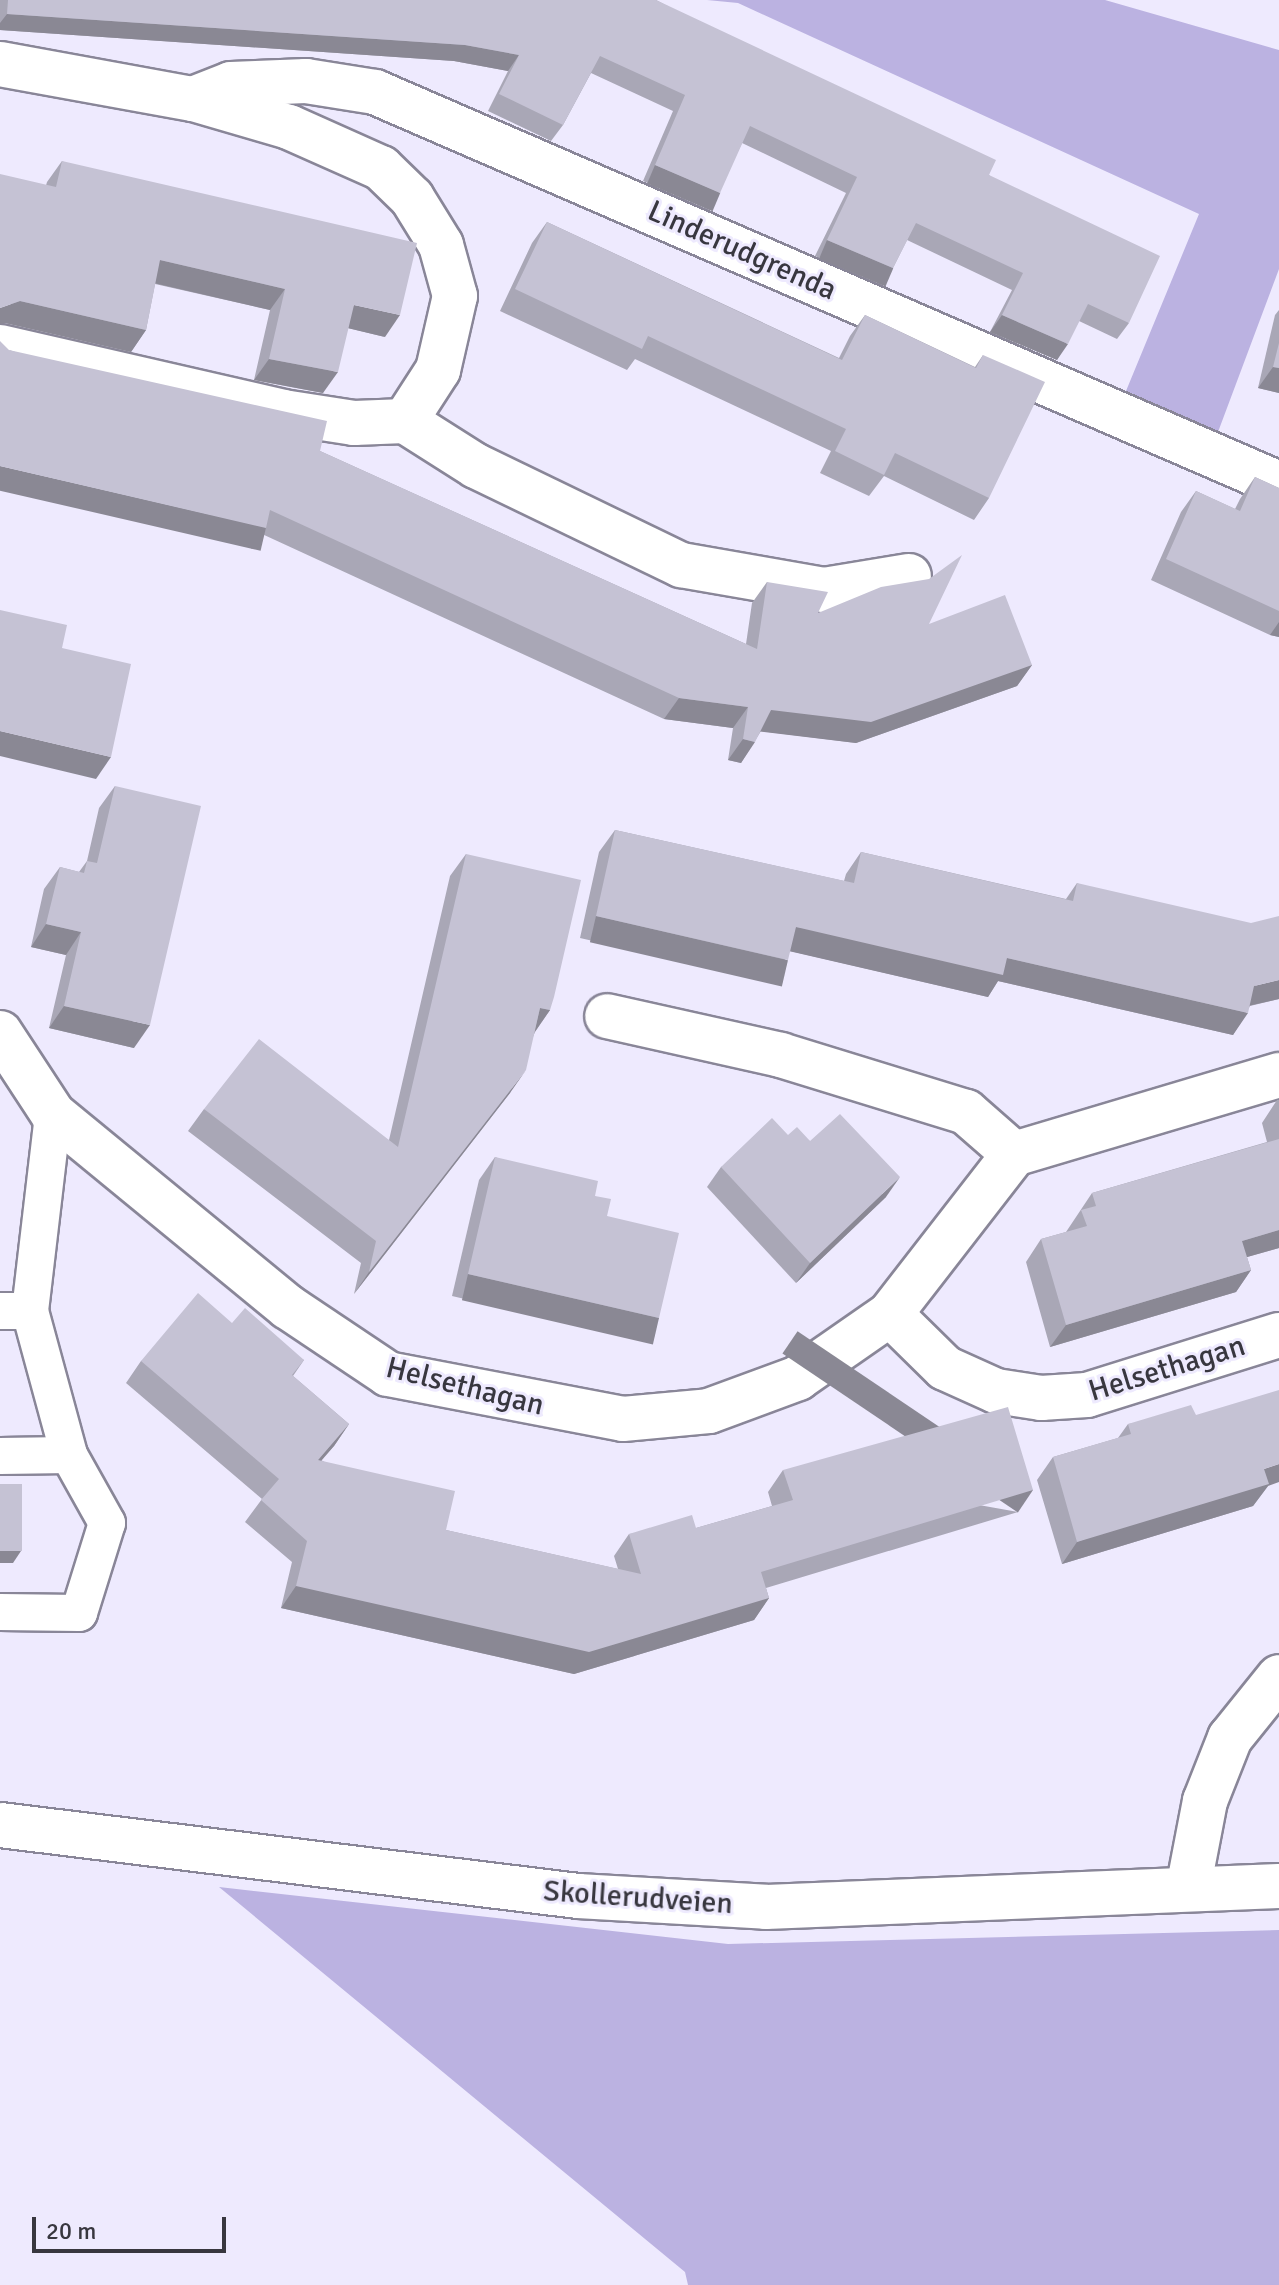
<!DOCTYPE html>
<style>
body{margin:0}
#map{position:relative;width:1279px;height:2285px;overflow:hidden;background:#eeeafe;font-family:Signika,sans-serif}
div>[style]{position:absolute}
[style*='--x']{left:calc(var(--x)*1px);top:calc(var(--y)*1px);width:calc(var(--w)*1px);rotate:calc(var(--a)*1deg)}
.green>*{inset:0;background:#bbb2e1}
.roads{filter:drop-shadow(2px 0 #898698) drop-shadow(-2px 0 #898698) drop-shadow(0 2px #898698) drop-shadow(0 -2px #898698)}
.service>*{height:36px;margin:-18px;padding:0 18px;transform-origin:18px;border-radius:18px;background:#fff}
.minor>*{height:44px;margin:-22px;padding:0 22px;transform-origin:22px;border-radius:22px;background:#fff}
.tertiary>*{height:44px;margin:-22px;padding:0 22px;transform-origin:22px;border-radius:22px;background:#fff}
.wall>*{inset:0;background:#a9a7b6}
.shaded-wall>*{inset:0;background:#8a8894;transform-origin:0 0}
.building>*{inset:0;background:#c5c2d4;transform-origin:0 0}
span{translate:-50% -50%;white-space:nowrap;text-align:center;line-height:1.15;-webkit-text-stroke:6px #eeeafe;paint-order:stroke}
.street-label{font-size:30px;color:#38373f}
.scale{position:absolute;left:32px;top:2217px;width:194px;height:36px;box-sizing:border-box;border:4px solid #38373f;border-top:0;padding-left:10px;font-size:24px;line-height:28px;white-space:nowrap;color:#38373f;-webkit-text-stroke:6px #eeeafe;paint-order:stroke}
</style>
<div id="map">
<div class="green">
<i style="clip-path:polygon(707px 0,1105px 0,1279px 50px,1279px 269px,1218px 432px,1126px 391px,1199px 214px,738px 3px)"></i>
<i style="clip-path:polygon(219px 1887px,728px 1944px,1279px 1930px,1279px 2285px,688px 2285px,685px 2272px)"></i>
</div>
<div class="roads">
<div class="service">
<i style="--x:0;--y:1311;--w:30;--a:0"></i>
<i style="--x:30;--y:1311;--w:149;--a:74.8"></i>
<i style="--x:30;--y:1311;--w:198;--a:-83.3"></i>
<i style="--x:0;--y:1456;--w:69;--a:-0.8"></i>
<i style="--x:69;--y:1455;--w:78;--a:60.8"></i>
<i style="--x:107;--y:1523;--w:94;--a:107.3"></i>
<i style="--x:79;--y:1613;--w:79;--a:-179.3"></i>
</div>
<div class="minor">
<i style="--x:0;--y:64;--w:196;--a:10.3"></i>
<i style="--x:193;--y:99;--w:41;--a:-21.5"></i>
<i style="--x:231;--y:84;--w:75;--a:-2.3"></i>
<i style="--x:306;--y:81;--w:70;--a:9.1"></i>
<i style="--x:375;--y:92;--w:985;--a:23.44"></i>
<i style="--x:0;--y:347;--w:290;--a:12.9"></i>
<i style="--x:283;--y:412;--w:72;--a:8.8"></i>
<i style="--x:354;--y:423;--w:51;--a:-2.2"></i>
<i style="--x:405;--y:421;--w:61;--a:-57.1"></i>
<i style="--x:438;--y:370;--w:76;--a:-77.1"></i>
<i style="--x:455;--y:296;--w:53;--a:-105.4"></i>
<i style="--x:441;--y:245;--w:55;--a:-121.7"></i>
<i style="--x:412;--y:198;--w:43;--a:-135.9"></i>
<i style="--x:381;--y:168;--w:101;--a:-156"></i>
<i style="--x:289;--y:127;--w:100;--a:-163.7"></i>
<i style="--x:405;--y:421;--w:84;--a:32.4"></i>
<i style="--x:476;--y:466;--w:228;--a:25.8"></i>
<i style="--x:681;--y:565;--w:145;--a:9.9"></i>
<i style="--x:824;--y:590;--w:86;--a:-9.4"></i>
<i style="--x:0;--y:1033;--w:97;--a:56.8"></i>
<i style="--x:53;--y:1114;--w:304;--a:39.4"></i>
<i style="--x:288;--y:1307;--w:120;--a:33.8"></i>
<i style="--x:388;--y:1374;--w:239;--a:10.8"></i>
<i style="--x:623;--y:1419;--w:86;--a:-5.3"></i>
<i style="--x:709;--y:1411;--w:95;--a:-20.3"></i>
<i style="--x:798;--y:1378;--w:112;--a:-34.8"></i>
<i style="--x:890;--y:1314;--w:202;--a:-52.2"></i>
<i style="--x:1014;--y:1154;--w:64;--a:-138.8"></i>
<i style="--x:966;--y:1112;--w:194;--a:-162.9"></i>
<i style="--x:781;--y:1055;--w:178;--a:-167.4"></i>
<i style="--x:1014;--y:1154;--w:277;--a:-16.6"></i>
<i style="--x:890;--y:1314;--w:77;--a:44.5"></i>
<i style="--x:945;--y:1368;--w:56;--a:24.3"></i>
<i style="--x:996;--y:1391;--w:46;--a:8.8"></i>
<i style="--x:1041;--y:1398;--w:46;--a:-3.7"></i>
<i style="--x:1087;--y:1395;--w:201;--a:-17.4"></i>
<i style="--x:1189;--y:1884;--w:85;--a:-79.1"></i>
<i style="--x:1205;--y:1801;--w:68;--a:-68.4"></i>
<i style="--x:1230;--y:1738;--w:78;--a:-51.2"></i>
</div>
<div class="tertiary">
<i style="--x:0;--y:1825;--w:582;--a:7"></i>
<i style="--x:578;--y:1896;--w:188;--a:3.3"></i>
<i style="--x:766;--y:1907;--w:513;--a:-2.34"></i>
</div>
</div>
<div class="wall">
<i style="clip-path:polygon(0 0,656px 0,989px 175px,1129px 323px,1117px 339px,1079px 321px,1057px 360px,990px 332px,1012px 290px,907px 240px,893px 268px,882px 285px,815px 256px,846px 193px,742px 143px,709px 210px,643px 181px,673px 111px,591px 73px,563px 125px,551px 141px,488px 111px,508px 71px,454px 61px,0 30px)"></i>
<i style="clip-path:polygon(62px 161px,385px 337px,348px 328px,323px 393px,254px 380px,270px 310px,155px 284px,146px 330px,131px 352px,5px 323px,47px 182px)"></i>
<i style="clip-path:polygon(547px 222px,839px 358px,850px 336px,865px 315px,975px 367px,983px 355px,989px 498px,974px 520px,884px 476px,869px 496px,820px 473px,831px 451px,635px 359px,627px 370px,500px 311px,532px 243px)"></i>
<i style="clip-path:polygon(1279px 310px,1279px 393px,1258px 388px,1275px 315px)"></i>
<i style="clip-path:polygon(9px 350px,320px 451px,746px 644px,752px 603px,767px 582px,818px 613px,929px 624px,1032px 665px,1017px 686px,856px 743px,761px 731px,741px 763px,728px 760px,733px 728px,664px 719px,262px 534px,252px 549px)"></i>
<i style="clip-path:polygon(1255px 477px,1279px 488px,1279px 637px,1270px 635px,1151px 580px,1181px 512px,1196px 491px,1235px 509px,1240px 499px)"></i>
<i style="clip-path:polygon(115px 786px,134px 1048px,49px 1028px,66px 955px,31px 947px,44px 889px,60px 867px,79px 872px,87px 861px,99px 808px)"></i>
<i style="clip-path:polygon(615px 830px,844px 881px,846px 874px,861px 852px,1066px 899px,1077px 883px,1279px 999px,1250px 1006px,1233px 1035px,998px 981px,988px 997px,790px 951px,773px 982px,580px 938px,599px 852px)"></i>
<i style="clip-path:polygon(466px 854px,550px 1010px,535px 1032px,510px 1093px,354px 1294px,361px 1263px,188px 1131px,204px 1109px,389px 1140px,450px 876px)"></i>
<i style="clip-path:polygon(1277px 1100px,1279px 1100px,1279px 1248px,1247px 1257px,1251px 1270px,1236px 1292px,1050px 1347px,1026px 1262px,1041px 1239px,1066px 1232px,1092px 1193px,1267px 1142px,1262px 1123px)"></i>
<i style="clip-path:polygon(788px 1135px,810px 1141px,886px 1197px,796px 1283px,707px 1187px,721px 1167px)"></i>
<i style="clip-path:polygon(495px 1157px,595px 1196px,607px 1216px,659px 1318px,643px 1341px,452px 1296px,479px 1180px)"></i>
<i style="clip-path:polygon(232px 1323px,304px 1360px,293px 1376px,349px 1424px,334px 1446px,321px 1460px,446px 1530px,618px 1569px,614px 1556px,629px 1534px,696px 1528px,772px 1506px,768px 1492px,783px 1470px,1018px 1512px,766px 1588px,769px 1598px,754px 1620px,574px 1674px,281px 1608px,292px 1562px,245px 1522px,262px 1499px,126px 1383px,141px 1361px)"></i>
<i style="clip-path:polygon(1196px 1415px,1268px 1486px,1253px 1506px,1062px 1564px,1037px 1480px,1053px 1457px,1118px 1438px,1128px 1424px)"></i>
</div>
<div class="shaded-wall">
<i style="clip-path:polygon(7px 14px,465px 45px,519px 55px,508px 71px,454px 61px,0 30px,0 23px)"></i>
<i style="left:655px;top:165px;width:71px;height:20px;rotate:23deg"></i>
<i style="left:827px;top:240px;width:72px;height:20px;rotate:23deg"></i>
<i style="clip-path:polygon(160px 260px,285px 289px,270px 310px,145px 281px)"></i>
<i style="clip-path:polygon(20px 301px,146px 330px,131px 352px,5px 323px,0 324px,0 308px)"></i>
<i style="clip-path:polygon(354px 305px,400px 315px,385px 337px,339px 326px)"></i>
<i style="clip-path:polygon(1002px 315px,1068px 344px,1057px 360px,990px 332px)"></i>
<i style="clip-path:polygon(269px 359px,338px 372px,323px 393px,254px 380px)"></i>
<i style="clip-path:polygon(1273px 367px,1279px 368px,1279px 393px,1258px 388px)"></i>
<i style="left:0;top:466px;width:273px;height:24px;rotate:13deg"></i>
<i style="clip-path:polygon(1279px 622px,1279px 637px,1270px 635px)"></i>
<i style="clip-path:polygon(1032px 665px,1017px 686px,856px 743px,756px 731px,771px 710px)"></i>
<i style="clip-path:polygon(679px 698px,748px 707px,733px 728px,664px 719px)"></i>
<i style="clip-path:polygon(0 731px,111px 757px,96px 779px,0 756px)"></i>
<i style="clip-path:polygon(743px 739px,755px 742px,741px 763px,728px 760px)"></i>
<i style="left:596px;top:916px;width:197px;height:27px;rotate:13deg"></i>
<i style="clip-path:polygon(46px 924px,81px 932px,66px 955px,31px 947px)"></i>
<i style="clip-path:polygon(796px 927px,1007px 958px,1248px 1013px,1233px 1035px,998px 981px,988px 997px,780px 949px)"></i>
<i style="clip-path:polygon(1279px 980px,1279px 999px,1239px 1008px,1254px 986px)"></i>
<i style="clip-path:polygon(64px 1006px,150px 1025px,134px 1048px,49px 1028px)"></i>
<i style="clip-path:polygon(540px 1008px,550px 1010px,534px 1033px)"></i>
<i style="clip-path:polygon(526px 1070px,510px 1093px,354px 1294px,369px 1272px)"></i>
<i style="clip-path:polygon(900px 1177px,886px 1197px,796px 1283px,810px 1263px)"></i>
<i style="clip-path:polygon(1279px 1230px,1279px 1248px,1226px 1263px,1242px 1241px)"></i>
<i style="clip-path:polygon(1251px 1270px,1236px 1292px,1050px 1347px,1066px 1325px)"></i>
<i style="left:468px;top:1274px;width:196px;height:27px;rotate:13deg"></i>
<i style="clip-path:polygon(349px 1424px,334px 1446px,303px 1482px,318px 1460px)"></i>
<i style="clip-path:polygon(1279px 1464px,1279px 1482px,1268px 1486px,1253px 1506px,1062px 1564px,1077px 1542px,1264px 1469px)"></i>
<i style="left:1033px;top:1490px;width:27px;height:284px;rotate:124deg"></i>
<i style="clip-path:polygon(0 1551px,21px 1551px,13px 1563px,0 1563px)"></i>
<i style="clip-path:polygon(296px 1586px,769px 1598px,754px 1620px,574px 1674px,281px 1608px)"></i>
</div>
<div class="building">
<i style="clip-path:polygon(8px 0,656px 0,996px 160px,989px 175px,1160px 256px,1129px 323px,1088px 304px,1068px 344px,1002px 315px,1023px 273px,916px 223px,893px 268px,827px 240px,857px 177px,750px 126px,720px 193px,655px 165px,685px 95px,600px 56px,563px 125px,499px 94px,519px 55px,465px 45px,7px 14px)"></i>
<i style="clip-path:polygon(62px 161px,417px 243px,400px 315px,354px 305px,338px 372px,269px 359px,285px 289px,160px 260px,146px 330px,20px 301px,0 308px,0 174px,56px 187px)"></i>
<i style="clip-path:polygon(547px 222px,842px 360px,865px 315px,976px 368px,983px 355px,1045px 382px,989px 498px,895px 453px,884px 475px,835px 451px,846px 429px,648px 336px,642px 349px,515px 289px)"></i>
<i style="clip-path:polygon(0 341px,9px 350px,327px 421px,320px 451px,757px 649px,767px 582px,828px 592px,818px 613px,881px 587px,929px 579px,962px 555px,929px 624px,1005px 595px,1032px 665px,871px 722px,771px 710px,755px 742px,743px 739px,748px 707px,679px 698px,270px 510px,266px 528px,0 466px)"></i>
<i style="clip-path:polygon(1279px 343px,1279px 368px,1273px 367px)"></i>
<i style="clip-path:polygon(1255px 477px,1279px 488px,1279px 611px,1166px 559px,1196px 491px,1240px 511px)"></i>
<i style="clip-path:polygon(0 610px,67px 625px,62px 648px,131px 664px,111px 757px,0 731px)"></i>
<i style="clip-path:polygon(115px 786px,201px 806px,150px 1025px,64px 1006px,81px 932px,46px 924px,60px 867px,84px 873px,87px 861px,97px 863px)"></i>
<i style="clip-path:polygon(615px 830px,854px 883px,861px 852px,1073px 901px,1077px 883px,1251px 923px,1279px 916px,1279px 980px,1254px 986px,1248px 1013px,1007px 958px,1003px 975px,796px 927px,788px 960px,596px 916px)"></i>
<i style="clip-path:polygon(466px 854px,581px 880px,554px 997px,550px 1010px,540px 1008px,526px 1070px,369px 1272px,376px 1241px,204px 1109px,259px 1039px,398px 1147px)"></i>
<i style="clip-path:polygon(840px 1114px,900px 1177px,810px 1263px,721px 1167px,772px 1118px,788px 1135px,797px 1127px,810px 1141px)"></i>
<i style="clip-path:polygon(1279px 1139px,1279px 1230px,1242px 1241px,1251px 1270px,1066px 1325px,1041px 1239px,1087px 1226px,1081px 1210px,1096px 1206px,1092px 1193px)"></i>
<i style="clip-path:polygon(495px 1157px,598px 1181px,595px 1196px,611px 1199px,607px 1216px,679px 1233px,659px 1318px,468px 1274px)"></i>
<i style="clip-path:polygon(198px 1293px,232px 1323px,245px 1308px,304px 1360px,292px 1375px,349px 1424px,318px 1460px,455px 1491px,446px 1530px,641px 1574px,629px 1534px,692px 1515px,696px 1528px,793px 1500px,783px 1470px,1008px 1407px,1033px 1490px,761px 1572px,769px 1598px,589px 1652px,296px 1586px,307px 1541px,261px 1500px,279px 1479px,141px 1361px)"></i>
<i style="clip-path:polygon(1279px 1390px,1279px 1464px,1264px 1469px,1269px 1484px,1077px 1542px,1053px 1457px,1131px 1434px,1128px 1424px,1191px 1405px,1196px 1415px)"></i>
<i style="left:0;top:1484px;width:22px;height:67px"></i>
</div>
<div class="street-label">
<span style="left:742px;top:251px;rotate:24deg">Linderudgrenda</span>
<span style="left:1167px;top:1369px;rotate:-17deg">Helsethagan</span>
<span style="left:465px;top:1387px;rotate:14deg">Helsethagan</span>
<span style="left:638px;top:1898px;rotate:4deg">Skollerudveien</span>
</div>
<div class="scale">20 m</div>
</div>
